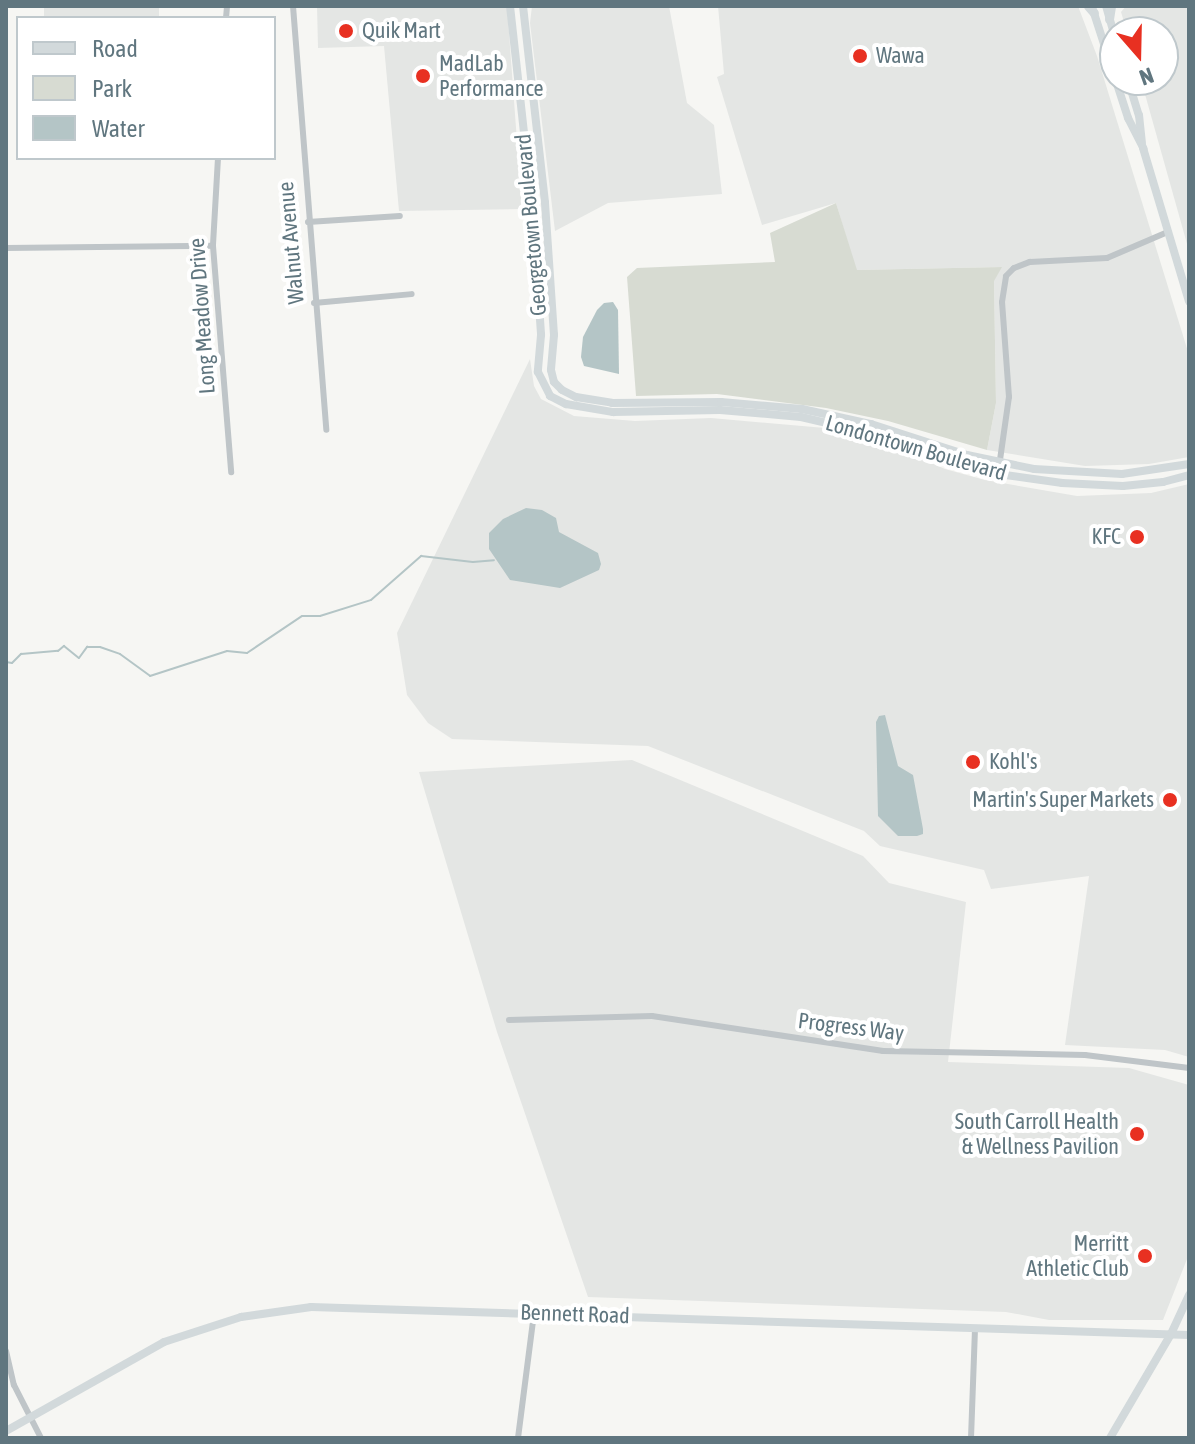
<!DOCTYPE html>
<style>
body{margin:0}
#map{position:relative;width:1195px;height:1444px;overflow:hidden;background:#f6f6f3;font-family:"Asap Condensed",sans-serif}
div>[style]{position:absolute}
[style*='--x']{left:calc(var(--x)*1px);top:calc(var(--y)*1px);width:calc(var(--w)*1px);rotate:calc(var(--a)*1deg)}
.built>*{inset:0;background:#e4e6e4;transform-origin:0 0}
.green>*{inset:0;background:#d7dbd2}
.water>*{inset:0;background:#b4c5c6}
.stream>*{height:2px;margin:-1px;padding:0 1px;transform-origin:1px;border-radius:1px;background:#b4c5c6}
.street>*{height:6px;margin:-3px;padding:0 3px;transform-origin:3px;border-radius:3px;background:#bfc5c8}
.secondary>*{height:8px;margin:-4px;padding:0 4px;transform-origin:4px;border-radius:4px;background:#d2d9db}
.primary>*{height:9px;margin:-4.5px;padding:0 4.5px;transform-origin:4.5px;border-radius:4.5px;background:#d2d9db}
.dots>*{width:22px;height:22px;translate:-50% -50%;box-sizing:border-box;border:4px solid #fff;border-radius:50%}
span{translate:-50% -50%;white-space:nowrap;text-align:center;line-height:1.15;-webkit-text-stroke:8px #fff;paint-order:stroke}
.poi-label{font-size:22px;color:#60767f}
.left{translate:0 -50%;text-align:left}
.right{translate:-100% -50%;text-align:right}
.street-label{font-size:22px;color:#60767f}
.frame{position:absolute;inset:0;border:8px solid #60767f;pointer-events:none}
.legend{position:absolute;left:16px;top:16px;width:260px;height:144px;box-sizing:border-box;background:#fff;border:2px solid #bfc8cc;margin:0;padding:10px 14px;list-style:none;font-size:24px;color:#60767f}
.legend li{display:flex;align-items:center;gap:16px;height:40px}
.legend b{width:40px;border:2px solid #bfc8cc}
.north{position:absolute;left:1099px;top:16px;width:80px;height:80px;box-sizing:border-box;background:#fff;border:2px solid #bfc8cc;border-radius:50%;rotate:160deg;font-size:22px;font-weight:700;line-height:32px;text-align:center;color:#60767f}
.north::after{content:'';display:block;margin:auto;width:28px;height:36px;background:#e83021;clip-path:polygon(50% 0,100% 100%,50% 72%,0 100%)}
</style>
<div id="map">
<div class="built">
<i style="left:44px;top:6px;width:115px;height:12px"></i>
<i style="clip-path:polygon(317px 6px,507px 6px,522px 209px,399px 211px,384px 46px,318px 48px)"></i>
<i style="clip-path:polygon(532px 6px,669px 6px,687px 103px,714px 125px,722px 194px,608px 203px,555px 231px,530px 23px)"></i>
<i style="clip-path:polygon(718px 6px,1078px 6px,1097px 56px,1189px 355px,1189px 457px,1149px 464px,1085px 466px,987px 450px,996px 403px,994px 280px,1001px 267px,856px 270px,836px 203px,762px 225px,717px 77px,724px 74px)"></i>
<i style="clip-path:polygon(1126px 6px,1189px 6px,1189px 251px,1141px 80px,1163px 80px,1163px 32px,1127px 32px,1121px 12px)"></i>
<i style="clip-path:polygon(530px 359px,534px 386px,541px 399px,574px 416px,635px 421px,711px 418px,825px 428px,880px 440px,945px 469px,985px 480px,1077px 496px,1151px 493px,1189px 484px,1189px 1057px,1165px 1050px,1065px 1045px,1089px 876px,991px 889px,984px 870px,880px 846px,864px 831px,648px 746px,452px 739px,428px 723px,407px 695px,397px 633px)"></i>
<i style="clip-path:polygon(632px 760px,863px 856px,889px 883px,966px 902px,948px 1062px,1129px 1068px,1189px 1085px,1189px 1254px,1163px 1320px,1049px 1320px,1006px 1312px,588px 1297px,497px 1032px,419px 772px)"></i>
</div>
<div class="green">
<i style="clip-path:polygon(836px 203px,857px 270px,1002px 267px,994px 281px,996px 403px,987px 450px,888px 421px,826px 408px,717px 394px,636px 396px,627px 277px,637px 268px,775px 262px,770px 233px)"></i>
</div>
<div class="water">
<i style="clip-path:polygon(613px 302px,618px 310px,619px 374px,584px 366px,581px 357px,583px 337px,597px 310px,604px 303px)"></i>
<i style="clip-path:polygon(526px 508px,542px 510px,556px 518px,559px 532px,598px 553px,601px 564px,599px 570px,560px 588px,510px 580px,489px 549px,489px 533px,503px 519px)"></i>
<i style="clip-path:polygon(885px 715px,898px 766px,913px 775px,923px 829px,923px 834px,917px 836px,898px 836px,878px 816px,876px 722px,879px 716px)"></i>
</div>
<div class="stream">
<i style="--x:6;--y:662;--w:6;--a:9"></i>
<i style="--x:12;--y:663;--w:13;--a:-45"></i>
<i style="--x:21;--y:654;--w:37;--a:-5"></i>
<i style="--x:58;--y:651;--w:8;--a:-40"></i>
<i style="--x:64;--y:646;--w:19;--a:39"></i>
<i style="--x:79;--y:658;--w:14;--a:-54"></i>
<i style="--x:87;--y:647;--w:13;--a:0"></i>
<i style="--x:100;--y:647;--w:21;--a:19"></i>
<i style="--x:120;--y:654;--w:37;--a:36"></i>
<i style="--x:150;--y:676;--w:81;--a:-18"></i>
<i style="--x:227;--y:651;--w:20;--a:6"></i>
<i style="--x:247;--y:653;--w:66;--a:-33.9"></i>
<i style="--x:302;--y:616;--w:18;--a:0"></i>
<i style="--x:320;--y:616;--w:53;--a:-17.4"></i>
<i style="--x:371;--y:600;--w:67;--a:-41.3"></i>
<i style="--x:421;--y:556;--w:52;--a:6.6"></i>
<i style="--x:473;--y:562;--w:21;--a:-5"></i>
</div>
<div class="street">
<i style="--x:293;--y:6;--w:425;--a:85.5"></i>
<i style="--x:226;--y:18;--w:12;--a:-85"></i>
<i style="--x:218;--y:158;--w:88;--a:93.3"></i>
<i style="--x:213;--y:246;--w:227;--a:85.4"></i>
<i style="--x:308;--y:222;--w:92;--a:-3.7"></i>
<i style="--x:6;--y:248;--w:207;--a:-0.6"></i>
<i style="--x:314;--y:303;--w:98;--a:-5.2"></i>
<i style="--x:998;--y:474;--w:78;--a:-81.9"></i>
<i style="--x:1009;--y:397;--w:95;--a:-94.2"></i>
<i style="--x:1002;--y:302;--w:26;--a:-81"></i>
<i style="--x:1006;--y:276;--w:11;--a:-45"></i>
<i style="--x:1014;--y:268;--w:17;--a:-21"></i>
<i style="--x:1030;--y:262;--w:77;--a:-3"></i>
<i style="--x:1107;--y:258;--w:66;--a:-23.1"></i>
<i style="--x:509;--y:1020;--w:143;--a:-1.6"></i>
<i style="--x:652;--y:1016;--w:234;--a:8.6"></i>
<i style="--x:883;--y:1051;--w:202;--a:1.1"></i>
<i style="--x:1085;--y:1055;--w:105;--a:7.1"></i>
<i style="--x:6;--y:1351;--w:35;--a:77"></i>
<i style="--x:14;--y:1385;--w:59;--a:63"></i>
<i style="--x:518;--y:1438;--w:126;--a:-82.7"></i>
<i style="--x:971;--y:1438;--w:110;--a:-87.9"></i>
</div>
<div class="secondary">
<i style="--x:510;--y:6;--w:200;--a:83.7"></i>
<i style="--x:532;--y:205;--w:130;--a:86"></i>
<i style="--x:541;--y:335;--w:37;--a:95"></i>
<i style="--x:538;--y:372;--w:27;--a:63"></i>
<i style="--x:550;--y:396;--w:18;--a:27"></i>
<i style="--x:566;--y:404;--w:48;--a:9.7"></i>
<i style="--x:613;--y:412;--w:107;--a:-1.1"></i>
<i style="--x:720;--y:410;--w:81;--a:4.9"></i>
<i style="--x:801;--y:417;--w:71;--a:13.1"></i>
<i style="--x:870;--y:433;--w:134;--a:17.8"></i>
<i style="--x:998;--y:474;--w:65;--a:8"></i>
<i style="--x:1062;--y:483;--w:61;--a:2.8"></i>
<i style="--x:1123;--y:486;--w:40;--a:-5.7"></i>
<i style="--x:1163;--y:482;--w:27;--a:-15"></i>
<i style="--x:523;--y:6;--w:198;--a:83.6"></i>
<i style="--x:545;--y:203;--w:132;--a:86.1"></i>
<i style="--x:554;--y:335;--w:35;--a:95"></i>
<i style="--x:551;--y:370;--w:12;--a:76"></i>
<i style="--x:554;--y:382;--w:11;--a:45"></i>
<i style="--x:562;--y:390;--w:16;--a:27"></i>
<i style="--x:576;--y:397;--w:36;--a:9"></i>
<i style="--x:612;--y:403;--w:109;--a:-0.5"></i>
<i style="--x:721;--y:402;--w:81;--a:4.9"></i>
<i style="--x:802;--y:409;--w:71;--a:12.3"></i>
<i style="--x:871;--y:424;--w:101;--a:17.9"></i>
<i style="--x:967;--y:455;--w:68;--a:11.8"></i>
<i style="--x:1034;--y:469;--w:88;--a:3.3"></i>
<i style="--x:1122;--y:474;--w:68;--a:-8.5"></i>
<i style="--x:1106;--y:6;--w:33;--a:74"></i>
<i style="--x:1092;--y:7;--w:117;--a:72"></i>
<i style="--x:1128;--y:118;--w:34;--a:63"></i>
<i style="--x:1143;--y:148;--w:160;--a:73.3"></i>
<i style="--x:1128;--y:80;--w:37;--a:73"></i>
<i style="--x:1139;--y:115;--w:28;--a:84"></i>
<i style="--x:6;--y:1431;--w:181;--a:-29.4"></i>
<i style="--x:164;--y:1342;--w:81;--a:-18"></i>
<i style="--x:241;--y:1317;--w:71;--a:-8.1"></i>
<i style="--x:311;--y:1307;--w:878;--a:1.83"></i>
<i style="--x:1110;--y:1438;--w:121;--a:-59.6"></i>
<i style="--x:1171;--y:1334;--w:43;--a:-65.2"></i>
</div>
<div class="primary">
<i style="--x:1088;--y:6;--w:9;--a:49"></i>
<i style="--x:1109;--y:19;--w:13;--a:-81"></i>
</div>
<div class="dots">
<i style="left:346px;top:31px;background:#e83021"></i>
<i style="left:860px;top:56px;background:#e83021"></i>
<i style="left:423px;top:76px;background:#e83021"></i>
<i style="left:1137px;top:537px;background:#e83021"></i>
<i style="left:973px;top:762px;background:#e83021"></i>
<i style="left:1170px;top:800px;background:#e83021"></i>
<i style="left:1137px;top:1134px;background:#e83021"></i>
<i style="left:1145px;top:1256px;background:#e83021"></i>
</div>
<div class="poi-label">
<span class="left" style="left:362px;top:31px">Quik Mart</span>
<span class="left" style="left:876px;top:56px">Wawa</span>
<span class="left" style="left:439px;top:76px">MadLab<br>Performance</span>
<span class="right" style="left:1121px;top:537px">KFC</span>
<span class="left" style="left:989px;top:762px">Kohl's</span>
<span class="right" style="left:1154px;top:800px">Martin's Super Markets</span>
<span class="right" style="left:1119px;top:1134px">South Carroll Health<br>&amp; Wellness Pavilion</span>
<span class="right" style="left:1129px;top:1256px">Merritt<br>Athletic Club</span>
</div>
<div class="street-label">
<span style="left:531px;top:225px;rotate:-95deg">Georgetown Boulevard</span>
<span style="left:291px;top:243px;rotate:-95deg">Walnut Avenue</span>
<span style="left:202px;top:316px;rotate:-94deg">Long Meadow Drive</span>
<span style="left:916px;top:448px;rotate:16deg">Londontown Boulevard</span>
<span style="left:851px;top:1027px;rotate:7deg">Progress Way</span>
<span style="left:575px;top:1314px;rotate:2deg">Bennett Road</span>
</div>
<div class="frame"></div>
<ul class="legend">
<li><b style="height:10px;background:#d2d9db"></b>Road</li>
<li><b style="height:22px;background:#d7dbd2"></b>Park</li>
<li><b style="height:22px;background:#b4c5c6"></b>Water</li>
</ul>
<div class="north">N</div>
</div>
